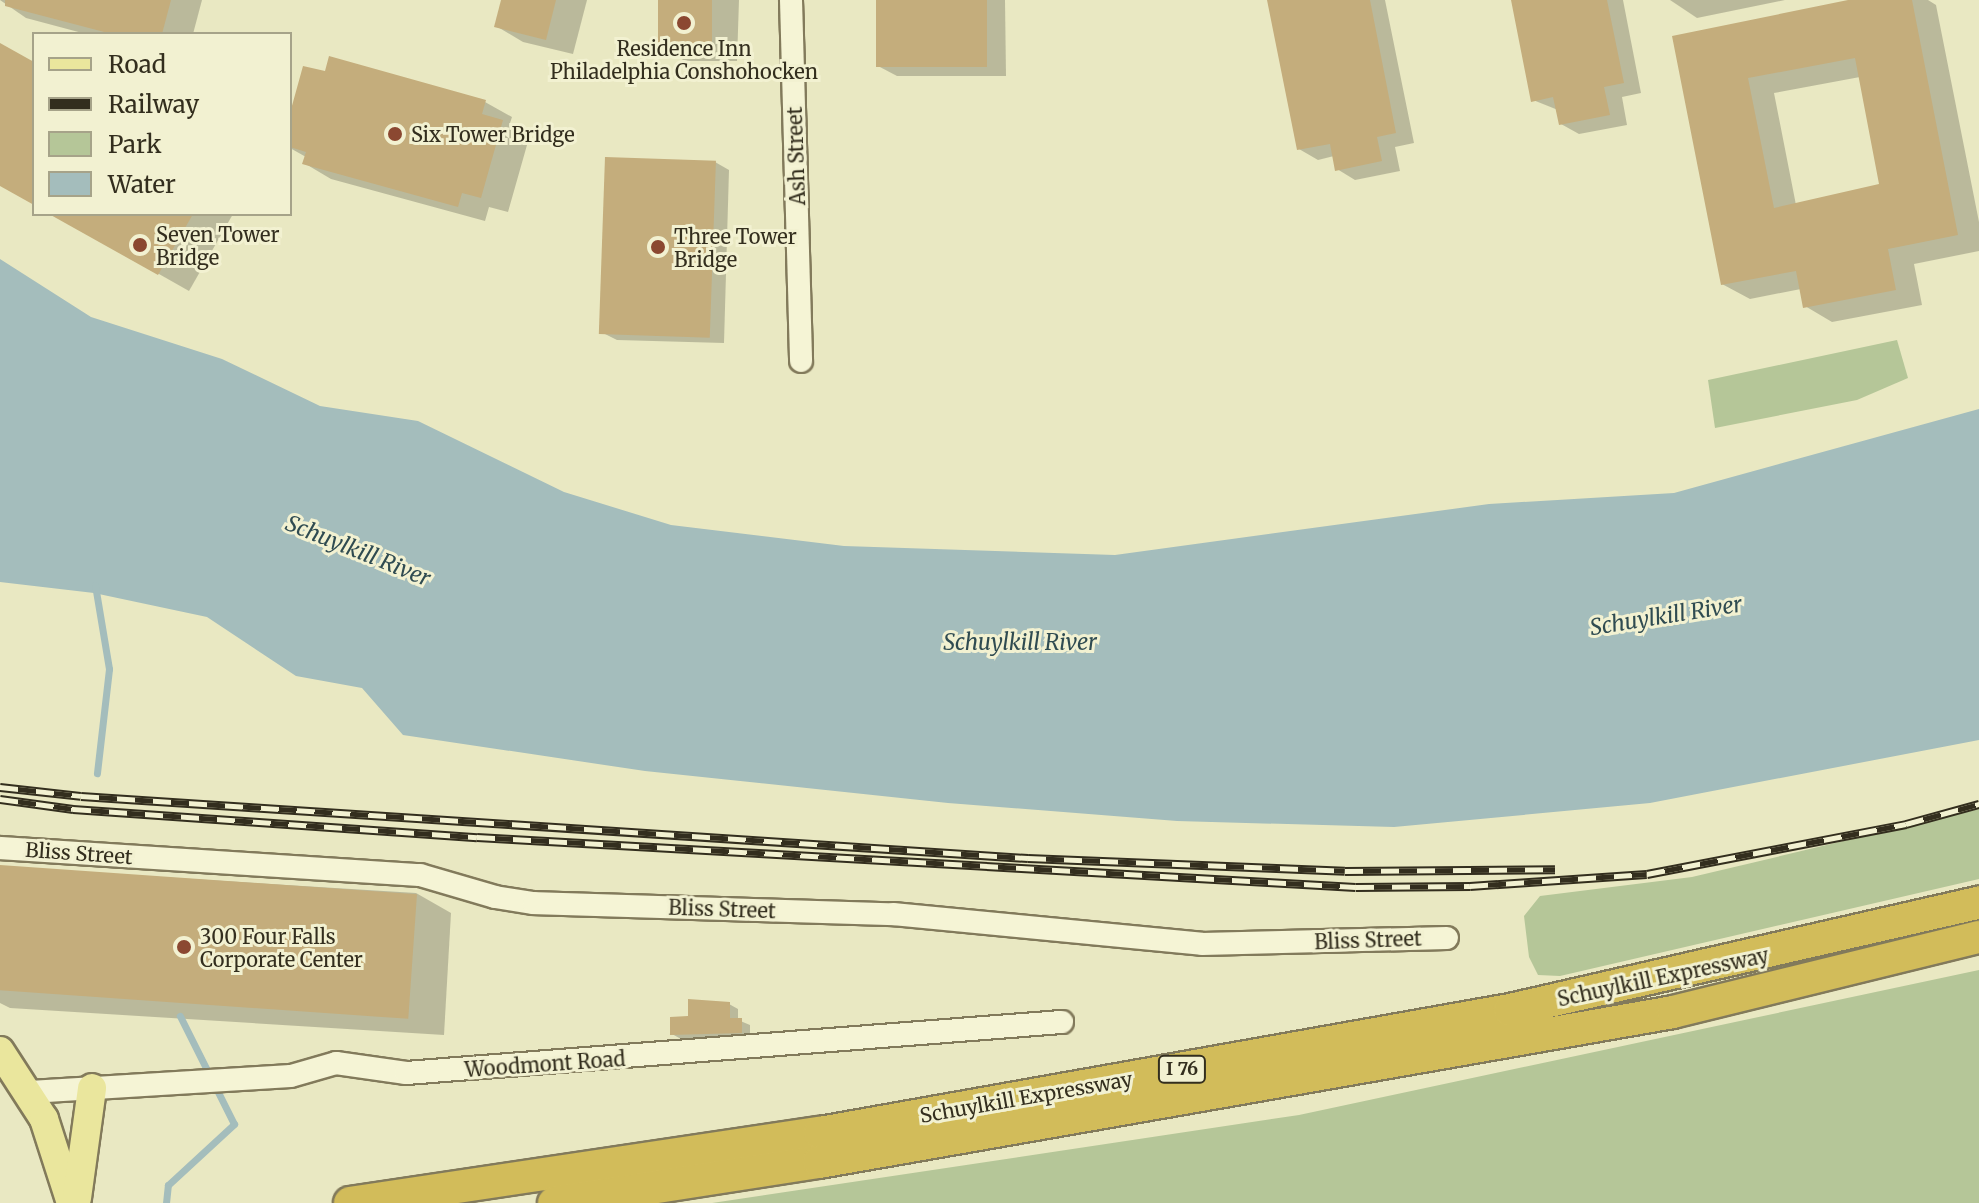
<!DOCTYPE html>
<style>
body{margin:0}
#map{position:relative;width:1979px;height:1203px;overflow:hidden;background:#e9e8c2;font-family:Merriweather,serif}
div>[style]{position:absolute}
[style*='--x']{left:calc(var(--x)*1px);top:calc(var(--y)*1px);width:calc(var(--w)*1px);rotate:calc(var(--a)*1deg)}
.green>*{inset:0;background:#b5c698}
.water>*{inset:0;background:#a4bdbc}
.shadow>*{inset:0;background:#0003}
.stream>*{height:7px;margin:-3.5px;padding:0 3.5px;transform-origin:3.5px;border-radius:3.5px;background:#a4bdbc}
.building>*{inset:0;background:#c4ad7c;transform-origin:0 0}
.roads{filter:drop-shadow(2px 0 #827a5b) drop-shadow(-2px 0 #827a5b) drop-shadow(0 2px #827a5b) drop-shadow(0 -2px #827a5b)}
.minor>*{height:22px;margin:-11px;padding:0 11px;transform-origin:11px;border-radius:11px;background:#f5f4d5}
.major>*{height:28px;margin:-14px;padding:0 14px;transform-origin:14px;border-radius:14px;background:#eae69d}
.highway>*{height:32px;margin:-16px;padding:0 16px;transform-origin:16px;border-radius:16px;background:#d2bc5a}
.rail>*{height:9px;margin-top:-4.5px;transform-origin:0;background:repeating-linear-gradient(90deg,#f2f1d1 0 18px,#332e1e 0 36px);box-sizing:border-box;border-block:2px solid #332e1e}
.dots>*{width:22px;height:22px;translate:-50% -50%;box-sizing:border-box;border:4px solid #f2f1d1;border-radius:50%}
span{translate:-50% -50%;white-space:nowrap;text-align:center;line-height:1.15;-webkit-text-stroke:6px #f2f1d1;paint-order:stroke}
.shield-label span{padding:2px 6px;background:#f2f1d1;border:2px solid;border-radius:6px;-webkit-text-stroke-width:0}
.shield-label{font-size:18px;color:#332e1e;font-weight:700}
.poi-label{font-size:20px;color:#332e1e}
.left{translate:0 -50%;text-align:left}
.street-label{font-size:20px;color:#332e1e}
.water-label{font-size:22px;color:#2f4b51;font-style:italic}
.legend{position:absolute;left:32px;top:32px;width:260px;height:184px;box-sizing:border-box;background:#f2f1d1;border:2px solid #a6a389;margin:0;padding:10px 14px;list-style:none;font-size:24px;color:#332e1e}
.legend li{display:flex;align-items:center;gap:16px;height:40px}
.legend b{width:40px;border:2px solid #a6a389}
</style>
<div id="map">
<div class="green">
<i style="clip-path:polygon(1897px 340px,1908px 378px,1857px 400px,1715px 428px,1708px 380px)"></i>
<i style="clip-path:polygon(1979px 809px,1979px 879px,1560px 976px,1538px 975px,1529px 957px,1524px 916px,1540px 896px,1692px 877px)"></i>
<i style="clip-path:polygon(1979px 970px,1979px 1203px,712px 1203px,1299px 1115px)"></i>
</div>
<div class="water">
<i style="clip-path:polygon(0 259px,91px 317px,222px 359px,320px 406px,418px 421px,564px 492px,671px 525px,844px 546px,1115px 555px,1489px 504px,1674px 493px,1979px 409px,1979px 740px,1650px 803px,1394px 827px,1177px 821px,948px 803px,645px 771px,403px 735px,362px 688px,296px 676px,207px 617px,94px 593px,0 582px)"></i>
</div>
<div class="shadow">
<i style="clip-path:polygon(0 0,202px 0,193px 34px,86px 34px,26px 18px)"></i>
<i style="clip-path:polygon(503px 0,587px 0,573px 54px,523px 42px,496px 26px)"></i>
<i style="clip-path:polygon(660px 0,739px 0,737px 61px,685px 61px,658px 45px)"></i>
<i style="clip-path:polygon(878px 0,1005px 0,1006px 76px,897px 76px,878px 66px)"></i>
<i style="clip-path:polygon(1269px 0,1385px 0,1414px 143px,1395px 147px,1400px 171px,1355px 180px,1337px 169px,1334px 156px,1318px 160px,1299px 149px)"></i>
<i style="clip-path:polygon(1513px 0,1623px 0,1641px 93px,1622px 97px,1627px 125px,1579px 134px,1561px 124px,1558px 110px,1533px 100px)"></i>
<i style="clip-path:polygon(1670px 0,1785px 0,1697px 18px)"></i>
<i style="clip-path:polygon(evenodd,1857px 0,1928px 0,1936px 5px,1979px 222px,1979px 251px,1914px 264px,1922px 305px,1832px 322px,1805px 306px,1801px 289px,1750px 299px,1722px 284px,1674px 37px,1857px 0,1860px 77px,1882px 186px,1796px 205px,1774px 93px,1860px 77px)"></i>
<i style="clip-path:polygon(327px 74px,485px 102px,512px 117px,509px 126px,529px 138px,508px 212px,489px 207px,485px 221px,331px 179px,304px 163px,306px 157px,290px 148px,290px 120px)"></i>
<i style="clip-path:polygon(715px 162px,729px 170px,724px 343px,617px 340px,603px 333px)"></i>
<i style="clip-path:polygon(53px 214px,233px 214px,189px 291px)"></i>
<i style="clip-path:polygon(0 867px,416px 893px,451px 913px,444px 1035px,10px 1008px,0 1003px)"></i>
<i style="clip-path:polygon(729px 1004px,738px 1009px,738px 1020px,750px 1025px,750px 1037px,681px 1039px,672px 1034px)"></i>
</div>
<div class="stream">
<i style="--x:95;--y:585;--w:85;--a:80.5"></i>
<i style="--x:109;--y:669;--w:105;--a:96.6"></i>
<i style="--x:166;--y:1203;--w:18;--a:-84"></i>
<i style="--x:168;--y:1185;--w:90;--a:-42.7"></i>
<i style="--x:234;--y:1124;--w:121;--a:-116.6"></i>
</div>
<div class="building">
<i style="clip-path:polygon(5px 0,171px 0,162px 34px,112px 34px,5px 6px)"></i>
<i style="clip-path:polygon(501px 0,556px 0,546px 40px,494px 27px)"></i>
<i style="left:658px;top:0;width:54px;height:46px"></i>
<i style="left:876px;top:0;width:111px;height:67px"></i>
<i style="clip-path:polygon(1267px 0,1370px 0,1396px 133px,1377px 137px,1382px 161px,1335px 171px,1330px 144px,1297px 150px)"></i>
<i style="clip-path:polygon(1511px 0,1607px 0,1624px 83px,1604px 87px,1610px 115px,1559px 125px,1553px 97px,1531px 102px)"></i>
<i style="clip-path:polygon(evenodd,1848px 0,1912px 0,1958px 235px,1888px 249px,1896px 290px,1803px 308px,1796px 271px,1721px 285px,1672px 36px,1848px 0,1855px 58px,1879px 184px,1774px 208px,1748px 78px,1855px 58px)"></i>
<i style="clip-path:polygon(0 43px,34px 62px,34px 205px,0 186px)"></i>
<i style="clip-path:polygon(329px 56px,486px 100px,482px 114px,503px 120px,481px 198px,462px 193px,458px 207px,302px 164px,306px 152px,290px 147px,290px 113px,303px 66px,325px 71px)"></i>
<i style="left:605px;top:157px;width:111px;height:177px;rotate:2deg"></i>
<i style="clip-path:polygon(49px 214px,193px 214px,158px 275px)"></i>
<i style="left:0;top:865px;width:418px;height:125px;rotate:4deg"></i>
<i style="clip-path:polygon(688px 999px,730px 1002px,730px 1018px,742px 1018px,742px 1033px,670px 1035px,670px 1017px,688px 1016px)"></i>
</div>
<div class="roads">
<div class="minor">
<i style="--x:791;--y:0;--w:361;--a:88.4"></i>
<i style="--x:0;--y:848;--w:421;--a:3.7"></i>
<i style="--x:420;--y:875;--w:78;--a:16.3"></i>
<i style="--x:495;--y:897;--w:39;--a:9"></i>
<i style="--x:534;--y:903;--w:359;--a:1.8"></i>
<i style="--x:893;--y:914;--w:310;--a:5.5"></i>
<i style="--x:1202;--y:944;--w:245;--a:-1.4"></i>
<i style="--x:30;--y:1092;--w:261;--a:-3.5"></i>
<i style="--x:291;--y:1076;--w:47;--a:-16.1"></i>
<i style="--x:336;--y:1063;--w:71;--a:8.1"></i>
<i style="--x:406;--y:1073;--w:658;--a:-4.45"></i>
</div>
<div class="major">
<i style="--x:0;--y:1051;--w:81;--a:57.1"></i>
<i style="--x:44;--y:1119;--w:88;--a:72.2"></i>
<i style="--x:77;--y:1198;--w:111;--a:-82.2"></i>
</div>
<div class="highway">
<i style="--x:350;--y:1203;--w:475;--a:-8.5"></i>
<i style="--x:820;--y:1133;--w:701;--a:-10.11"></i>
<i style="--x:1510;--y:1010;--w:481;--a:-12.9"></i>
<i style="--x:554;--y:1203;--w:268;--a:-8.8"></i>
<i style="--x:819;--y:1162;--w:867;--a:-9.96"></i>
<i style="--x:1673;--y:1012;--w:315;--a:-13.8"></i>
</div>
</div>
<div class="rail">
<i style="--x:0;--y:787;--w:81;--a:6.3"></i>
<i style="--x:81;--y:796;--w:949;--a:3.75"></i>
<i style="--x:1028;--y:858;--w:317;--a:2.3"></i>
<i style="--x:1345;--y:871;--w:210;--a:-0.5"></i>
<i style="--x:0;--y:799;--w:74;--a:7.8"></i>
<i style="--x:73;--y:809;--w:405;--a:4"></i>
<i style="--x:477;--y:837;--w:880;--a:3.26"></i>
<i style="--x:1356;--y:887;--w:114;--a:-0.5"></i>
<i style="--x:1470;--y:886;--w:177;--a:-3.9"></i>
<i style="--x:1647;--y:874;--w:264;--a:-10.9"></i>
<i style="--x:1906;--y:824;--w:76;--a:-15.3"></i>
</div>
<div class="dots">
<i style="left:684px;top:23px;background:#8b4831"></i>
<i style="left:395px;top:134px;background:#8b4831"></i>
<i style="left:140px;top:245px;background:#8b4831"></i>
<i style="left:658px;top:247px;background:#8b4831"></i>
<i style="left:184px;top:947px;background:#8b4831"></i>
</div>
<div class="shield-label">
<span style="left:1182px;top:1069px">I 76</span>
</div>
<div class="poi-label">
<span style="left:684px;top:60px">Residence Inn<br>Philadelphia Conshohocken</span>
<span class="left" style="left:411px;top:134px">Six Tower Bridge</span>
<span class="left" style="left:156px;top:246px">Seven Tower<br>Bridge</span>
<span class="left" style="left:674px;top:248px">Three Tower<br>Bridge</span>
<span class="left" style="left:200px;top:948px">300 Four Falls<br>Corporate Center</span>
</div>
<div class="street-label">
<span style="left:796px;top:156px;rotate:-92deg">Ash Street</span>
<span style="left:79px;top:853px;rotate:4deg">Bliss Street</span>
<span style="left:722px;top:909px;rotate:2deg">Bliss Street</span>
<span style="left:1368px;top:940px;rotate:-2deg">Bliss Street</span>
<span style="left:1663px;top:977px;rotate:-12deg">Schuylkill Expressway</span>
<span style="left:545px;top:1064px;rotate:-4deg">Woodmont Road</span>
<span style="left:1026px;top:1097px;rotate:-10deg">Schuylkill Expressway</span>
</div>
<div class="water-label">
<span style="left:358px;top:551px;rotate:22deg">Schuylkill River</span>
<span style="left:1666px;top:616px;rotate:-9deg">Schuylkill River</span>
<span style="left:1020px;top:643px">Schuylkill River</span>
</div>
<ul class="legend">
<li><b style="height:10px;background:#eae69d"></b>Road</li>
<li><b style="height:10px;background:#332e1e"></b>Railway</li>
<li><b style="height:22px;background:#b5c698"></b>Park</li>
<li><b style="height:22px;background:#a4bdbc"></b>Water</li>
</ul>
</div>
